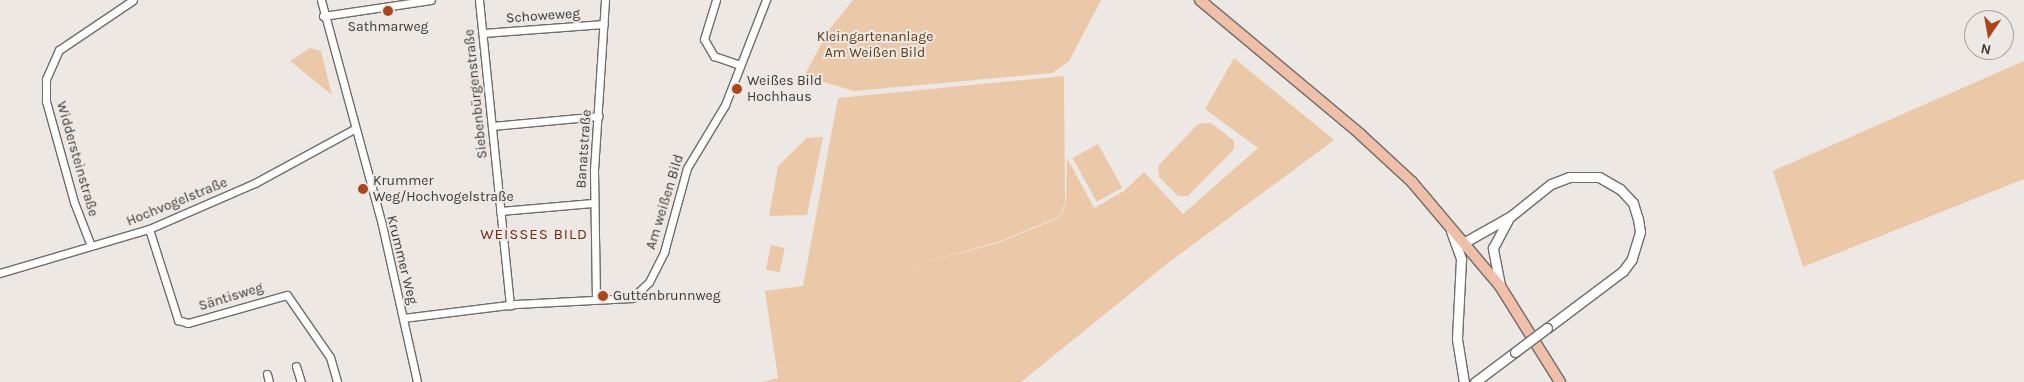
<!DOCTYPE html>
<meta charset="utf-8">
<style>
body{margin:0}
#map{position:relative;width:2024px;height:382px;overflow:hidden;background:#ede8e4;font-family:Karla,sans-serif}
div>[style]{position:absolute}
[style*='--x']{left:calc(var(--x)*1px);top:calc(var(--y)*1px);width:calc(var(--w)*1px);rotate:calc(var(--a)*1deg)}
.green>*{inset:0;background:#eac8a8;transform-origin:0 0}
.roads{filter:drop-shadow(1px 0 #706c68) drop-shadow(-1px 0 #706c68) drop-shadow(0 1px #706c68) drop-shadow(0 -1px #706c68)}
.street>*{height:7px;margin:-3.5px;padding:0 3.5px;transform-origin:3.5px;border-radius:3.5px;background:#fff}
.secondary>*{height:9px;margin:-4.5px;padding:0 4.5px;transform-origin:4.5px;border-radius:4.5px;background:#fff}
.primary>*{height:10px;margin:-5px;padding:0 5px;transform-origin:5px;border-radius:5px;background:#efbfa9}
.bridges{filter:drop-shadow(1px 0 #706c68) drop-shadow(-1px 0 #706c68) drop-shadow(0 1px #706c68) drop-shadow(0 -1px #706c68)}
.secondary-bridge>*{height:9px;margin:-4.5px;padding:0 4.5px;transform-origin:4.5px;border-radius:4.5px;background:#fff}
.dots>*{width:14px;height:14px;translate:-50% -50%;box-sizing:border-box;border:2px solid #ede8e4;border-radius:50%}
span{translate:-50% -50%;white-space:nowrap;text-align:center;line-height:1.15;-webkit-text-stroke:4px #ede8e4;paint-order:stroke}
.street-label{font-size:14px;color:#3b3a38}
.poi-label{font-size:14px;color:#3b3a38}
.left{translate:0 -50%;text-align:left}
.park-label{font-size:14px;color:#603c16}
.neighbourhood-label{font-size:15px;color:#6f2e14;letter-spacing:1px}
.north{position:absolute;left:1964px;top:10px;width:50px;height:50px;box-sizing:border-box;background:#ede8e4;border:1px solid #a6a29f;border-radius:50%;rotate:192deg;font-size:14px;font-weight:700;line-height:20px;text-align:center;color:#3b3a38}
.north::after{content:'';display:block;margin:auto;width:18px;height:22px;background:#ab451b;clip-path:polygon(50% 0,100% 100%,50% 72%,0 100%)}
</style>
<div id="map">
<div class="green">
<i style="clip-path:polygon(853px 0,1101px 0,1069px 61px,1052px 73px,854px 91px,804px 76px,829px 30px)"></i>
<i style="clip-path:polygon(310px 48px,321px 51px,332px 95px,290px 61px)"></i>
<i style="clip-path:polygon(1234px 58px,1334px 140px,1168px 263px,1021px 382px,762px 382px,778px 378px,765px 291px,803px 286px,838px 98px,1064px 76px,1065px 203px,1059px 217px,998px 242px,903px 268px,998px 243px,1059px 218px,1066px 203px,1067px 158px,1094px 208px,1124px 191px,1144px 172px,1183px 214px,1258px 148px,1205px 109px)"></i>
<i style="clip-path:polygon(2024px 61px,2024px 179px,1803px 267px,1773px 171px)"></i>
<i style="clip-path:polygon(1211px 123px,1234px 141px,1234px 149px,1188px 196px,1178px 196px,1159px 177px,1158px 166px,1198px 124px)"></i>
<i style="clip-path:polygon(823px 137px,807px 215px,769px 216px,778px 166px,807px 138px)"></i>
<i style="left:1098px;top:144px;width:50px;height:29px;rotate:61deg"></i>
<i style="left:771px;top:245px;width:14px;height:25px;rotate:12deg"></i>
</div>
<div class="roads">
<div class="street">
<i style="--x:321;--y:0;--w:233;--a:74.8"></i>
<i style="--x:382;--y:225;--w:161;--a:77.4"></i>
<i style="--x:479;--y:0;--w:307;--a:84.2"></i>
<i style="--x:716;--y:0;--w:41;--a:107.1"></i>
<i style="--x:704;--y:39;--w:20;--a:60"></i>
<i style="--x:714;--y:56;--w:28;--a:19"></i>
<i style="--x:323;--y:16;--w:109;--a:-8.4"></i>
<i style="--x:483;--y:33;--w:121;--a:-4.3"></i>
<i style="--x:492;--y:126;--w:107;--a:-5.3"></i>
<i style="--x:500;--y:211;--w:93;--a:-4.9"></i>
<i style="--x:149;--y:229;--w:96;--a:72.3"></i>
<i style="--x:178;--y:320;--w:10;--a:17"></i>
<i style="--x:188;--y:323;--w:103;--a:-15.8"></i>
<i style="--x:287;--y:295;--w:75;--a:55.3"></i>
<i style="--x:330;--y:357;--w:26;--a:74"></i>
<i style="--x:91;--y:246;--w:47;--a:-111.1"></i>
<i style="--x:74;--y:202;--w:105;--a:-105.5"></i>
<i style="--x:46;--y:101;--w:22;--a:-90"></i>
<i style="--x:46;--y:79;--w:32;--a:-66"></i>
<i style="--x:59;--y:50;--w:89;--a:-34"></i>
<i style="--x:0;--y:273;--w:155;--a:-16.5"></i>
<i style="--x:149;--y:229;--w:116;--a:-23.5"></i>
<i style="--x:255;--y:183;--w:113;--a:-28.6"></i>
<i style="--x:596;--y:299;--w:129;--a:-90.9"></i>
<i style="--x:594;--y:170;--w:170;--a:-86.3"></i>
<i style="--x:403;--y:318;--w:114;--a:-7.1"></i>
<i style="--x:516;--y:304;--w:116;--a:-3"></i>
<i style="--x:632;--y:298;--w:23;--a:-43"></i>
<i style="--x:649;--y:282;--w:34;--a:-63"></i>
<i style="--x:664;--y:252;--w:87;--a:-74.7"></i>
<i style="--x:687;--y:168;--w:74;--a:-58.9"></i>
<i style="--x:725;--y:105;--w:113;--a:-68.7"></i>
<i style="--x:296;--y:366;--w:17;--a:73"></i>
<i style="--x:267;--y:374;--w:8;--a:76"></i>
</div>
<div class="secondary">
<i style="--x:1451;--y:231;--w:30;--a:70"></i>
<i style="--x:1461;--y:259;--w:80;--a:92.9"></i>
<i style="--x:1457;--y:339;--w:44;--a:80.8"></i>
<i style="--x:1465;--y:242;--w:53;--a:-29.5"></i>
<i style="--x:1511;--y:216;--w:51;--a:-38.7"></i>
<i style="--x:1551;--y:184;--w:19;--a:-21"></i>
<i style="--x:1569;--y:177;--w:30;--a:0"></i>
<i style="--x:1599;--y:177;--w:24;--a:30"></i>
<i style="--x:1620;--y:189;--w:19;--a:47"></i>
<i style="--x:1633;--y:203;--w:17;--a:73"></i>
<i style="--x:1638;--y:219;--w:13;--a:81"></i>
<i style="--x:1640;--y:232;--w:28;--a:107"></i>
<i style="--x:1632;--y:259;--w:15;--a:127"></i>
<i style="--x:1623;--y:271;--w:95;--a:143.1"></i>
<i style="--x:1500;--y:285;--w:38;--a:-101"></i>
<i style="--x:1493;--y:248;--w:32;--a:-62"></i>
<i style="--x:1475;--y:382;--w:50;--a:-36.9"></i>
</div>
<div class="primary">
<i style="--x:1200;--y:0;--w:209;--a:39.9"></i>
<i style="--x:1360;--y:134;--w:71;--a:42.7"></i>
<i style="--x:1412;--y:182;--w:136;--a:49.8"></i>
<i style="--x:1500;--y:286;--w:113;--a:58"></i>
</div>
</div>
<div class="bridges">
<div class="secondary-bridge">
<i style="--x:1515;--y:352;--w:40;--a:-37"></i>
</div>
</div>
<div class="dots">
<i style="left:388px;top:11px;background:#ab451b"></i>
<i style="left:737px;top:89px;background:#ab451b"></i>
<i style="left:363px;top:189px;background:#ab451b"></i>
<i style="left:603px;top:296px;background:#ab451b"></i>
</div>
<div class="street-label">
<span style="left:543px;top:16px;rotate:-4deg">Schoweweg</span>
<span style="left:476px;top:94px;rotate:-96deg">Siebenbürgenstraße</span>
<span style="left:584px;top:149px;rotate:-86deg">Banatstraße</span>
<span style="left:77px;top:159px;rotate:74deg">Widdersteinstraße</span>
<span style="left:177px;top:202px;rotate:-22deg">Hochvogelstraße</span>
<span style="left:665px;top:202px;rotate:-73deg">Am weißen Bild</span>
<span style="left:402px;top:260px;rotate:76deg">Krummer Weg</span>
<span style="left:231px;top:297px;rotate:-17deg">Säntisweg</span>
</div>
<div class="poi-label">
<span style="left:388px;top:27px">Sathmarweg</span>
<span class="left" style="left:747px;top:89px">Weißes Bild<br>Hochhaus</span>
<span class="left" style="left:373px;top:189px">Krummer<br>Weg/Hochvogelstraße</span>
<span class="left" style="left:613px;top:296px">Guttenbrunnweg</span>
</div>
<div class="park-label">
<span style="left:875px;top:45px">Kleingartenanlage<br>Am Weißen Bild</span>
</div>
<div class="neighbourhood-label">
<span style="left:534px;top:235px">WEISSES BILD</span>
</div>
<div class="north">N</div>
</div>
